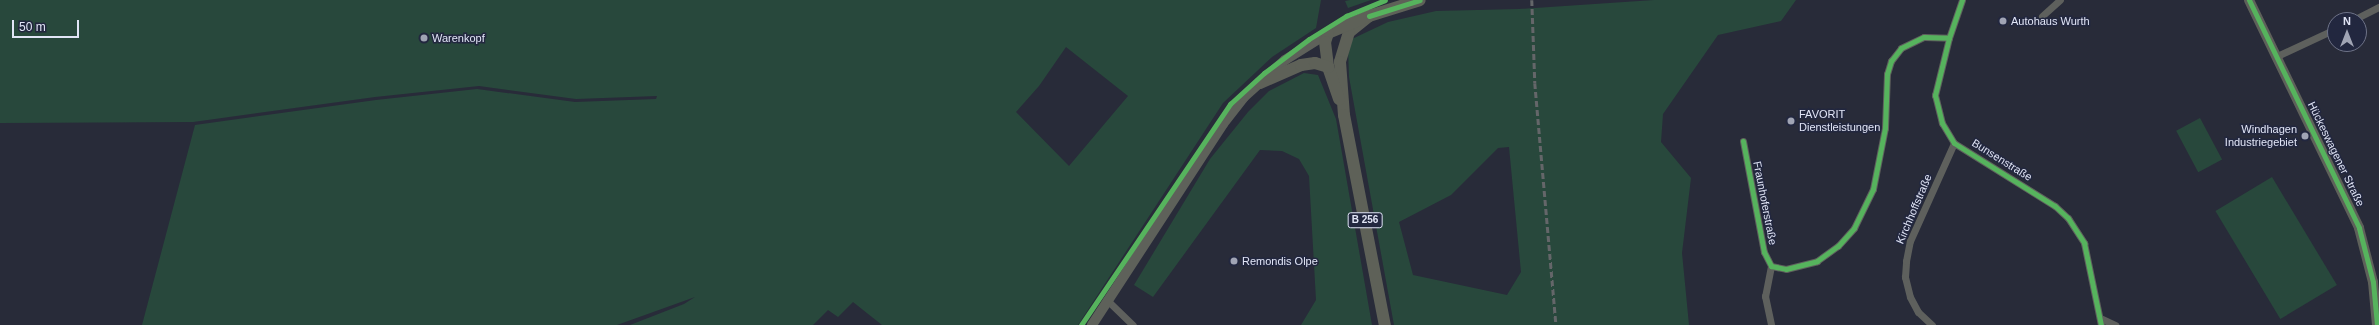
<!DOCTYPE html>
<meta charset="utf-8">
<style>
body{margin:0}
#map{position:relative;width:2379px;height:325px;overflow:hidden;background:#282b39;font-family:Helvetica,sans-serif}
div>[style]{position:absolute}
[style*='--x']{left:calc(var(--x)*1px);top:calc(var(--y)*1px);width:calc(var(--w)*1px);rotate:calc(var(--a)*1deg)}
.green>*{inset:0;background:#28483c;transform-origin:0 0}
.street>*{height:7px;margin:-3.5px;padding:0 3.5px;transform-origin:3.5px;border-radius:3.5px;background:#5e605d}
.secondary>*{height:10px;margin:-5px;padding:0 5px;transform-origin:5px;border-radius:5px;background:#5e615a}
.primary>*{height:12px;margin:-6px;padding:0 6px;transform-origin:6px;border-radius:6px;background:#5e6158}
.rail>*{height:2.5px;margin-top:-1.25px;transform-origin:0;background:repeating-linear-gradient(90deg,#646669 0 6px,transparent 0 9px)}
.cycleway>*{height:5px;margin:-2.5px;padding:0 2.5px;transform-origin:2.5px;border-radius:2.5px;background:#56b35d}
.dots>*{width:11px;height:11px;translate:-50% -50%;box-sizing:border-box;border:2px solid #22273f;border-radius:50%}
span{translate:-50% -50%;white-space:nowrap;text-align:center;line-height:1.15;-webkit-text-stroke:3px #22273f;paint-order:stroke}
.shield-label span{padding:1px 3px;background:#22273f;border:1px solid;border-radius:3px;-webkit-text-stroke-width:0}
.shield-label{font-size:10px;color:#e1e5f6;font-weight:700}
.poi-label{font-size:11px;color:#e1e5f6}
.left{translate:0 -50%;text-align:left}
.right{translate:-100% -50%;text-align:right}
.street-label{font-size:11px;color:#e1e5f6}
.north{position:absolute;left:2327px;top:12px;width:40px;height:40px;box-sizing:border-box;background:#22273f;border:1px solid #6e7388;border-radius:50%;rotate:0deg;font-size:11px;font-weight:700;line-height:16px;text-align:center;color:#e1e5f6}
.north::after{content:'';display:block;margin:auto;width:14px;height:18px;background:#a0a4b4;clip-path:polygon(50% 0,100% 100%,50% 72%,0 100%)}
.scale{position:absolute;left:12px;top:20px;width:67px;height:18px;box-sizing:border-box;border:2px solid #e1e5f6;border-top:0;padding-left:5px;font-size:12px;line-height:14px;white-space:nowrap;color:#e1e5f6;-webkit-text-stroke:3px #22273f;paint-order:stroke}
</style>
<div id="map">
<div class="green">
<i style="clip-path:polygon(evenodd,0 0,1321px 0,1316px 28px,1272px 57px,1223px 103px,1078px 325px,882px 325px,853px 302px,838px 317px,828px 310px,813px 325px,630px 325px,684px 304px,695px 297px,617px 325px,142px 325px,195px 125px,376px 100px,477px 89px,575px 102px,656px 99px,657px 96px,576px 99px,479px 86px,375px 97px,193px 122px,0 123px,0 0,1066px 47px,1128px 96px,1069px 166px,1016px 112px,1039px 86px,1066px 47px)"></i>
<i style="clip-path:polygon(1350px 0,1371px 0,1348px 8px,1345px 1px)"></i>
<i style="clip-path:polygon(evenodd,1654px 0,1796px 0,1781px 21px,1718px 35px,1663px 114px,1661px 142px,1691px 178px,1682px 253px,1689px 325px,1394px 325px,1349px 77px,1348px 48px,1352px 39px,1388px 22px,1436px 11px,1519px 9px,1654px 0,1509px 147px,1521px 272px,1507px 295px,1413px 275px,1399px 222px,1451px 195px,1498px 148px,1509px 147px)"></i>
<i style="clip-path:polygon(1304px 73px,1318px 75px,1336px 119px,1372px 325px,1301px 325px,1316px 300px,1309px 176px,1299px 159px,1282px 151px,1260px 150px,1153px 297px,1134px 285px,1210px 159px,1248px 112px,1269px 91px)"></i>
<i style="left:2200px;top:118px;width:47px;height:27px;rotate:62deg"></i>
<i style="left:2272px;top:177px;width:126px;height:66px;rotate:59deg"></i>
</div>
<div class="street">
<i style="--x:1962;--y:0;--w:40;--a:108.9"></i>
<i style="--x:1949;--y:38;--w:59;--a:103.8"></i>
<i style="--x:1935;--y:95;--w:29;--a:76"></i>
<i style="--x:1942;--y:123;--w:23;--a:59"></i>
<i style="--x:1954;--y:143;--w:119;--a:32"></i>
<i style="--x:2055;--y:206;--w:18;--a:43"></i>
<i style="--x:2068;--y:218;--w:30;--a:57"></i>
<i style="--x:2084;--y:243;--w:84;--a:78.3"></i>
<i style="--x:2042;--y:16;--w:24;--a:-42"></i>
<i style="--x:2353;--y:20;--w:29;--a:-27"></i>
<i style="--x:2275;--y:57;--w:66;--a:-25"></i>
<i style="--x:1743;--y:141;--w:113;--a:79.3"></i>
<i style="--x:1764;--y:252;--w:16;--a:63"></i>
<i style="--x:1771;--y:266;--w:15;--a:11"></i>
<i style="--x:1786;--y:269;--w:32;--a:-14"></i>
<i style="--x:1817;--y:261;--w:26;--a:-36"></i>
<i style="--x:1838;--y:246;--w:24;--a:-48"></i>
<i style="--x:1854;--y:228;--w:43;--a:-64"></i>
<i style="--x:1873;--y:189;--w:62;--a:-78.9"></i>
<i style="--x:1885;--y:128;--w:54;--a:-87.9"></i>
<i style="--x:1887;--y:74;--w:14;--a:-73"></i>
<i style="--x:1891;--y:61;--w:16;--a:-52"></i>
<i style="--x:1901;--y:48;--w:25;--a:-26"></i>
<i style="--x:1924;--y:37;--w:25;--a:2"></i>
<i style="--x:1771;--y:266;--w:31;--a:101"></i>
<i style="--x:1765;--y:296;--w:30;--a:78"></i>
<i style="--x:1109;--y:302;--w:33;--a:44"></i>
<i style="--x:2100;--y:318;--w:17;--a:25"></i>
<i style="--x:1932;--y:325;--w:19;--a:-137"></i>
<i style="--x:1918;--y:312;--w:17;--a:-118"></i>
<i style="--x:1910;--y:297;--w:21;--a:-104"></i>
<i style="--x:1905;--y:277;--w:16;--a:-86"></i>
<i style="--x:1906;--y:261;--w:20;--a:-79"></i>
<i style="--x:1910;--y:241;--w:107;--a:-65.8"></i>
</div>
<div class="secondary">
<i style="--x:2249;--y:0;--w:253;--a:64.2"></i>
<i style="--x:2359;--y:228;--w:56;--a:75.5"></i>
<i style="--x:2373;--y:282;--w:43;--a:84.7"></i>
<i style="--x:1092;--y:325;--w:240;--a:-56.9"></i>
<i style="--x:1223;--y:124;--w:34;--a:-52"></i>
<i style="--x:1244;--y:97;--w:55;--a:-42.1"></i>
<i style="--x:1285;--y:60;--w:51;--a:-32.1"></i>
</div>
<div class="primary">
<i style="--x:1369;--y:16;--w:26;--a:141"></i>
<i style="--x:1349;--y:32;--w:31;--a:107"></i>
<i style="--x:1340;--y:62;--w:53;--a:85.7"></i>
<i style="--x:1344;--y:115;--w:214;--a:79"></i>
<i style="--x:1328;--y:33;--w:44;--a:-22.5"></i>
<i style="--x:1369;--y:16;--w:53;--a:-17.4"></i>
<i style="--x:1328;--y:33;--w:9;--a:108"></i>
<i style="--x:1325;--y:42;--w:25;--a:83"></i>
<i style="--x:1328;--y:67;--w:34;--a:71"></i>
<i style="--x:1260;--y:83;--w:45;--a:-23.7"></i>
<i style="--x:1301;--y:65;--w:14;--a:-8"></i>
<i style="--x:1315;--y:63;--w:14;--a:17"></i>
</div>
<div class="rail">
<i style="--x:1532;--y:0;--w:83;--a:87.9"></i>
<i style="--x:1535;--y:83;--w:243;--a:85"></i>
</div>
<div class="cycleway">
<i style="--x:1962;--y:0;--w:40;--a:108.9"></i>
<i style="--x:1949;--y:38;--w:59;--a:103.8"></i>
<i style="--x:1935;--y:95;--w:29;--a:76"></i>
<i style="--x:1942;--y:123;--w:23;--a:59"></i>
<i style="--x:1954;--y:143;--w:119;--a:32"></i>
<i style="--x:2055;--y:206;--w:18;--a:43"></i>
<i style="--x:2068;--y:218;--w:30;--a:57"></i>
<i style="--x:2084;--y:243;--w:84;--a:78.3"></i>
<i style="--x:2249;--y:0;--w:253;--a:64.2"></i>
<i style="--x:2359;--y:228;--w:56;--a:75.5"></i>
<i style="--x:2373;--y:282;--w:43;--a:84.7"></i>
<i style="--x:1369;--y:16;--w:53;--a:-17.4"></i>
<i style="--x:1743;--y:141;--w:113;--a:79.3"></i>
<i style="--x:1764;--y:252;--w:16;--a:63"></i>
<i style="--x:1771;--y:266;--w:15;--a:11"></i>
<i style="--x:1786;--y:269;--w:32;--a:-14"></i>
<i style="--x:1817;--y:261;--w:26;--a:-36"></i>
<i style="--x:1838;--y:246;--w:24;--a:-48"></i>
<i style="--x:1854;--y:228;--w:43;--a:-64"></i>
<i style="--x:1873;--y:189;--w:62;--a:-78.9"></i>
<i style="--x:1885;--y:128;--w:54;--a:-87.9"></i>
<i style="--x:1887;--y:74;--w:14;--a:-73"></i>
<i style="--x:1891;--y:61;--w:16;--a:-52"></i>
<i style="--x:1901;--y:48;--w:25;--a:-26"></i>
<i style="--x:1924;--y:37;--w:25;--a:2"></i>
<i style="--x:1081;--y:325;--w:267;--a:-56"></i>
<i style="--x:1230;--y:104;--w:46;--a:-42.4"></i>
<i style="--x:1264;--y:73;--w:56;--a:-37.1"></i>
<i style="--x:1309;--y:39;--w:44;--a:-31.9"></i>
<i style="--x:1346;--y:16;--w:42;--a:-22.3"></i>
</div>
<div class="dots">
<i style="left:2003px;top:21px;background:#a0a4b4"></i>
<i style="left:424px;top:38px;background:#a0a4b4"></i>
<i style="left:1791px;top:121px;background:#a0a4b4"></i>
<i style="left:2305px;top:136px;background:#a0a4b4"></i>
<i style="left:1234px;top:261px;background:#a0a4b4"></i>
</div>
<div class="shield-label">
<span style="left:1365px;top:220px">B 256</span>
</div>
<div class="poi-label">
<span class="left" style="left:2011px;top:21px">Autohaus Wurth</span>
<span class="left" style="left:432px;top:38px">Warenkopf</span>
<span class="left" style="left:1799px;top:121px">FAVORIT<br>Dienstleistungen</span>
<span class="right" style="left:2297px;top:136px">Windhagen<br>Industriegebiet</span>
<span class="left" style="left:1242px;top:261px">Remondis Olpe</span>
</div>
<div class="street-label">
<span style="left:2336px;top:154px;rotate:64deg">Hückeswagener Straße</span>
<span style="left:2002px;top:160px;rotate:32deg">Bunsenstraße</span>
<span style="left:1765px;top:203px;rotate:79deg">Fraunhoferstraße</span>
<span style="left:1914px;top:209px;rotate:-67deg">Kirchhoffstraße</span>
</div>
<div class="north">N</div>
<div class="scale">50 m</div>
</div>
